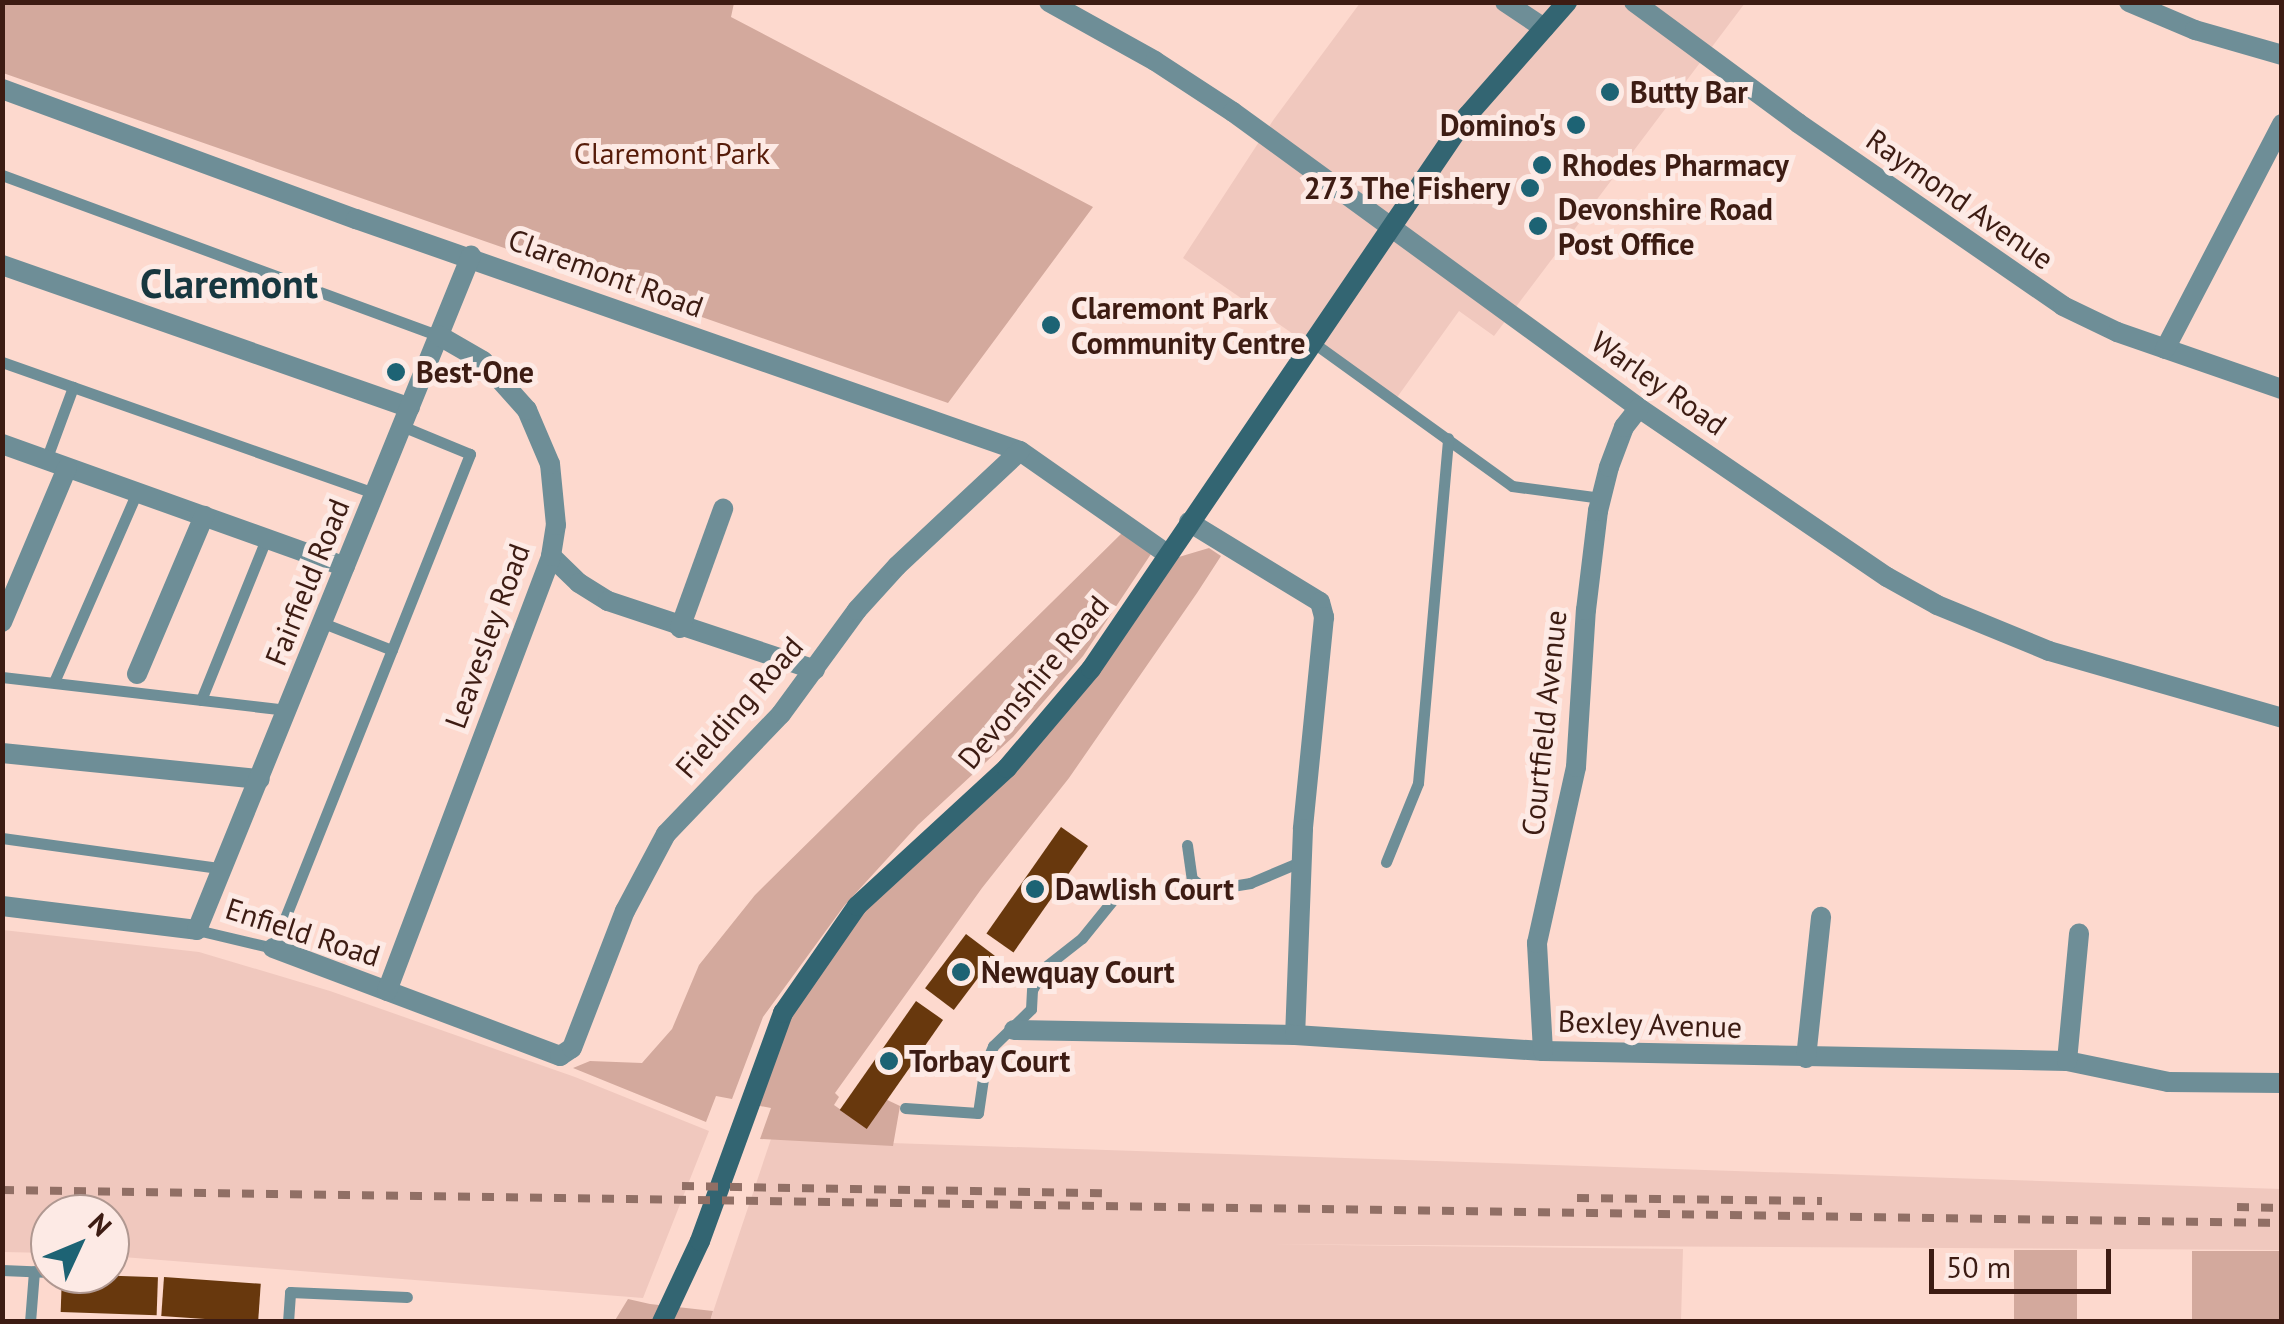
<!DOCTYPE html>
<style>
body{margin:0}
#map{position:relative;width:2284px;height:1324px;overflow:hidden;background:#fdd9ce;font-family:"PT Sans",sans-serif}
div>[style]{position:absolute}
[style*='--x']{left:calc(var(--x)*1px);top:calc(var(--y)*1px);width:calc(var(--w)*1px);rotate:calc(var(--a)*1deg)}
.built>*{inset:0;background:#f0c8be}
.green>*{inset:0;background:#d3a99d;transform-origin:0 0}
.building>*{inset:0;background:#68380d;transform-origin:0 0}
.service>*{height:11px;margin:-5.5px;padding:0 5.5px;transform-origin:5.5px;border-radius:5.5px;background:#6e8e97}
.minor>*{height:20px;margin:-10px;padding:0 10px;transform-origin:10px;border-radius:10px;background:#6e8e97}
.secondary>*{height:20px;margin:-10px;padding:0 10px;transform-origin:10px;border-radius:10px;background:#336572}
.rail>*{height:8px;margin-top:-4px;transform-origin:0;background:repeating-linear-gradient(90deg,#916f65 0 12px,transparent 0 24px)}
.dots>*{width:28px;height:28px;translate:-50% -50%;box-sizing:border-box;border:5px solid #fdeae5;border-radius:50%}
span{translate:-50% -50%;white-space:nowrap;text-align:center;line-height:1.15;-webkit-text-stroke:10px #fdeae5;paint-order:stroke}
.poi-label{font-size:30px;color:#3d1c13;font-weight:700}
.left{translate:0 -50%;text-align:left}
.right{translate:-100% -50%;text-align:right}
.park-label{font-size:30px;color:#571c0a}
.street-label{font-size:30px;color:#3d1c13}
.district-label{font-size:40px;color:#17373f;font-weight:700}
.frame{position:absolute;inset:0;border:5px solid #3d1c13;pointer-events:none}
.north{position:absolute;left:30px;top:1194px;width:100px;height:100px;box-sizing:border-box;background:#fdeae5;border:2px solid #b09891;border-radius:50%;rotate:46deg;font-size:28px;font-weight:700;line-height:40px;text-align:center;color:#3d1c13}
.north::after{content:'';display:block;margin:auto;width:35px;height:45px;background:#1d6374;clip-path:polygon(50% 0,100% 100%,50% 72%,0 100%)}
.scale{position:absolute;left:1929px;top:1249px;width:182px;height:45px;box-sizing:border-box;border:5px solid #3d1c13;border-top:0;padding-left:12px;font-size:30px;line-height:35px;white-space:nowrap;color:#3d1c13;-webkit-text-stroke:8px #fdeae5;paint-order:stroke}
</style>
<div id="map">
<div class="built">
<i style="clip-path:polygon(1360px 3px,1745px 3px,1494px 336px,1459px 311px,1393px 403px,1183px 258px,1274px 119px)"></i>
<i style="clip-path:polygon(3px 930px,199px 952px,330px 991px,575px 1077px,709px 1131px,643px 1298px,110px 1256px,110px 1214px,50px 1214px,50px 1253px,3px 1252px)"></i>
<i style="clip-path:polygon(771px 1139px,2281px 1189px,2281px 1250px,1242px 1244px,1683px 1249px,1681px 1321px,710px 1321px)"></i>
</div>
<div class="green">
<i style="clip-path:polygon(2px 3px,734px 3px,731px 17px,1093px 207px,948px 403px,3px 73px)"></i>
<i style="clip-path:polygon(1122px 533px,1151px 554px,1083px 656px,1013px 737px,918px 825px,844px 906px,763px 1017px,732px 1099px,716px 1096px,706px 1122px,573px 1068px,590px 1061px,642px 1063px,672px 1029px,699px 965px,755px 895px)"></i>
<i style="clip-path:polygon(1209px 548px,1221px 556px,1197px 593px,1069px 778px,982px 888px,835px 1093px,839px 1097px,834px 1105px,861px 1124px,881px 1097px,900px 1106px,893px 1146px,760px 1139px,771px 1108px,749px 1104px,783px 1013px,857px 906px,1007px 768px,1162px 562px)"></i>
<i style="left:2014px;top:1250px;width:63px;height:71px"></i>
<i style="left:2192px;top:1251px;width:89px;height:70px"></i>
<i style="clip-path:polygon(628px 1299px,650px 1304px,713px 1311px,710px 1321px,614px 1322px)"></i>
</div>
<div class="building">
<i style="left:1061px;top:827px;width:33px;height:130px;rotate:35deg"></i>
<i style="left:966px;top:934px;width:36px;height:68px;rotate:37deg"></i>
<i style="left:916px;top:1001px;width:33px;height:133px;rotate:35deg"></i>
<i style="left:62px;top:1274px;width:96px;height:38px;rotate:2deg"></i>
<i style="left:164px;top:1277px;width:97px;height:39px;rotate:4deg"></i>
</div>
<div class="service">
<i style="--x:2;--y:175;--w:464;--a:20.2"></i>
<i style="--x:1311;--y:341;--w:248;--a:35.8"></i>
<i style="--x:1512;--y:486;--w:90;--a:7.7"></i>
<i style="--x:2;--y:362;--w:395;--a:19.4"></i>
<i style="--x:46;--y:460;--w:78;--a:-69.7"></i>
<i style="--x:323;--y:623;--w:74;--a:21.4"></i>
<i style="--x:2;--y:677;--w:287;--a:6.6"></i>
<i style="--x:54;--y:682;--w:207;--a:-66.4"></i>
<i style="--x:201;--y:700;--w:174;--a:-68"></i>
<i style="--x:2;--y:838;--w:224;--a:7.9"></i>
<i style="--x:1187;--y:845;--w:34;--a:82"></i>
<i style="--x:1192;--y:879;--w:19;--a:36"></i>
<i style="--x:1207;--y:890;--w:44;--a:-9.2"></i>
<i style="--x:1250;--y:883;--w:56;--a:-22.9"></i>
<i style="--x:1386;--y:862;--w:85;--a:-67.9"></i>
<i style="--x:1418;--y:783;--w:346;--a:-85"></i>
<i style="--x:197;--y:930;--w:78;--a:13.3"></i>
<i style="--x:273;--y:948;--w:532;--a:-68.26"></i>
<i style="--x:470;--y:454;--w:74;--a:-157.6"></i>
<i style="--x:905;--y:1108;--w:73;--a:3.9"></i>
<i style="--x:978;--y:1113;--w:49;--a:-81.7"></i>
<i style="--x:985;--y:1065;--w:21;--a:-67"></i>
<i style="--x:993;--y:1046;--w:53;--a:-44.2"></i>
<i style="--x:1031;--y:1009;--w:19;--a:-87"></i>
<i style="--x:1032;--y:990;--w:26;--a:-61"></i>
<i style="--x:1045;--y:967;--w:47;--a:-38.1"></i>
<i style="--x:1082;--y:938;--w:48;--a:-51"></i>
<i style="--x:2;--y:1270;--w:48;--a:2.4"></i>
<i style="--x:30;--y:1322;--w:51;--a:-85.5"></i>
<i style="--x:288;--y:1322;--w:30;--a:-86"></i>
<i style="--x:290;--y:1292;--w:117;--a:2.4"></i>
</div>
<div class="minor">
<i style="--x:1049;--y:2;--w:121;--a:29.1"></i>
<i style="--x:1155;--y:61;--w:93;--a:33.2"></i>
<i style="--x:1233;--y:112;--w:502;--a:36.09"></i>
<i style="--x:1639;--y:408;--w:300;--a:34.3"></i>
<i style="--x:1887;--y:577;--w:57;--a:29.2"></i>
<i style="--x:1937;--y:605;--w:121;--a:22.3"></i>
<i style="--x:2049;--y:651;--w:242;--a:16"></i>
<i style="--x:1505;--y:2;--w:47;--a:33.7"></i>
<i style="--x:1634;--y:2;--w:204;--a:36.4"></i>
<i style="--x:1798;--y:123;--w:322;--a:34.6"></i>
<i style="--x:2063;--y:306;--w:60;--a:25.7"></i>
<i style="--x:2117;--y:332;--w:175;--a:19.1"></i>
<i style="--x:2129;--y:2;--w:72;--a:23"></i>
<i style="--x:2195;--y:30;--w:91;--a:16"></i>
<i style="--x:2;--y:89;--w:377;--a:20.2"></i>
<i style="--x:356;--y:219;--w:703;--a:19.26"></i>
<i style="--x:1020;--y:451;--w:179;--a:35"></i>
<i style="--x:2;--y:265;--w:432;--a:19.3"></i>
<i style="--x:2165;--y:349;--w:254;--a:-62.5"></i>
<i style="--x:2;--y:444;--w:364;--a:19.7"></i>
<i style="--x:1189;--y:522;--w:153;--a:31.4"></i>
<i style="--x:1320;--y:602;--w:16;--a:75"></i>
<i style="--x:1324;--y:617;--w:213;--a:95.7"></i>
<i style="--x:1303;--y:829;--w:206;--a:92.2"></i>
<i style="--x:551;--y:556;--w:39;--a:44"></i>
<i style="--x:579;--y:583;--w:34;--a:32"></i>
<i style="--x:608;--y:601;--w:218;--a:18.4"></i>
<i style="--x:2;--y:622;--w:167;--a:-67.1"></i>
<i style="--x:680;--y:628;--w:127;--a:-70.1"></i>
<i style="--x:137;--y:674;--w:172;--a:-67"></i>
<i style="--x:2;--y:753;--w:259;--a:5.8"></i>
<i style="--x:2;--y:906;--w:196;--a:7"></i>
<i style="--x:197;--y:930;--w:728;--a:-67.88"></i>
<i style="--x:273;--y:948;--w:307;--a:20.6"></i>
<i style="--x:560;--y:1056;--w:14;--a:-34"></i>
<i style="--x:572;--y:1048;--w:147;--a:-68.9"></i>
<i style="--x:625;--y:911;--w:87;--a:-62"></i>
<i style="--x:666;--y:834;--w:166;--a:-46.2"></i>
<i style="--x:781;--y:714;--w:129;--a:-53.8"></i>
<i style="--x:857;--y:610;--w:59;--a:-47.7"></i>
<i style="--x:897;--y:566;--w:168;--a:-43.1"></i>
<i style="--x:387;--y:991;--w:465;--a:-69.3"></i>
<i style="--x:551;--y:556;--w:31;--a:-81"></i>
<i style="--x:556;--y:525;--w:61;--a:-95.6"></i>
<i style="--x:550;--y:464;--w:59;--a:-113.1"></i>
<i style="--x:527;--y:410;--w:66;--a:-131.9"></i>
<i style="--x:483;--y:361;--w:52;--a:-150"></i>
<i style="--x:1014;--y:1030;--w:281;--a:1"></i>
<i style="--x:1295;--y:1035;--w:249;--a:3.7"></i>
<i style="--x:1543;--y:1051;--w:524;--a:1.09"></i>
<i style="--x:2067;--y:1061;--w:103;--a:11.7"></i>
<i style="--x:2168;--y:1082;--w:114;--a:0.5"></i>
<i style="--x:1543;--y:1051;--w:108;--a:-93.2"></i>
<i style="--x:1537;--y:943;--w:180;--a:-77.5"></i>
<i style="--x:1576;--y:767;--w:157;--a:-86.4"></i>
<i style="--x:1586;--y:610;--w:100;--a:-83.1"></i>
<i style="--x:1598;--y:511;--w:45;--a:-76"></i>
<i style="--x:1609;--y:467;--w:43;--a:-69.4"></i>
<i style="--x:1624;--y:427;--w:24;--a:-52"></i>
<i style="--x:1806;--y:1058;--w:142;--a:-83.9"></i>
<i style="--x:2067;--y:1061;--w:128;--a:-84.6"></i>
</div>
<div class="secondary">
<i style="--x:662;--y:1322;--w:89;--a:-64.9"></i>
<i style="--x:700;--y:1241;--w:243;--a:-70"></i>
<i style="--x:783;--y:1013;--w:130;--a:-55.3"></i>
<i style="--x:857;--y:906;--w:204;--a:-42.6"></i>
<i style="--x:1007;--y:768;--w:130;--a:-49.7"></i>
<i style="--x:1091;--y:669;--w:669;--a:-55.79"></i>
<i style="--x:1467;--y:116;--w:152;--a:-48.7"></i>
</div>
<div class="rail">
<i style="--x:682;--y:1186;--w:420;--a:1"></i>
<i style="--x:2;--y:1190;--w:2280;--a:0.83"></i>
<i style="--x:1577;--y:1198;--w:245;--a:0.7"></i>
<i style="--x:2237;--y:1207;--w:45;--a:1.3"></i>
</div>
<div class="dots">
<i style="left:1610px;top:92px;background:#1d6374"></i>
<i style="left:1576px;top:125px;background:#1d6374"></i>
<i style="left:1542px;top:165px;background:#1d6374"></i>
<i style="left:1530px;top:188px;background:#1d6374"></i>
<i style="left:1538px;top:226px;background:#1d6374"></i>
<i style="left:1051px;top:325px;background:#1d6374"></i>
<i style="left:396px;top:372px;background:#1d6374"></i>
<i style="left:1035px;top:889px;background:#1d6374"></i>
<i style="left:961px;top:972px;background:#1d6374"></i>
<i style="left:889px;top:1061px;background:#1d6374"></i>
</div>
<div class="poi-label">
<span class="left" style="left:1630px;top:92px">Butty Bar</span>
<span class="right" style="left:1556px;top:125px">Domino's</span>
<span class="left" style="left:1562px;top:165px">Rhodes Pharmacy</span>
<span class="right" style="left:1510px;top:188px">273 The Fishery</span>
<span class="left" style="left:1558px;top:226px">Devonshire Road<br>Post Office</span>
<span class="left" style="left:1071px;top:325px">Claremont Park<br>Community Centre</span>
<span class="left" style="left:416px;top:372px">Best-One</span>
<span class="left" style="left:1055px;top:889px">Dawlish Court</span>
<span class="left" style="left:981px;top:972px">Newquay Court</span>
<span class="left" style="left:909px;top:1061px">Torbay Court</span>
</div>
<div class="park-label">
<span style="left:672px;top:153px">Claremont Park</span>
</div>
<div class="street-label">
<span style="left:1960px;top:199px;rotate:35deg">Raymond Avenue</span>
<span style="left:606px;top:273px;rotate:20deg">Claremont Road</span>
<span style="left:1659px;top:383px;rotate:35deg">Warley Road</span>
<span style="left:307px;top:582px;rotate:-68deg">Fairfield Road</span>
<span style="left:487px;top:636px;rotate:-70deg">Leavesley Road</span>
<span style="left:1033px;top:682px;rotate:-50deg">Devonshire Road</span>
<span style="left:739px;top:707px;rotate:-49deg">Fielding Road</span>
<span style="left:1544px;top:723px;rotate:-84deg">Courtfield Avenue</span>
<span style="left:303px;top:932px;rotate:18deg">Enfield Road</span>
<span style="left:1650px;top:1024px;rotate:2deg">Bexley Avenue</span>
</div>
<div class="district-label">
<span style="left:229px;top:283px">Claremont</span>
</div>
<div class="frame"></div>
<div class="north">N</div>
<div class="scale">50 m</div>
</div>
